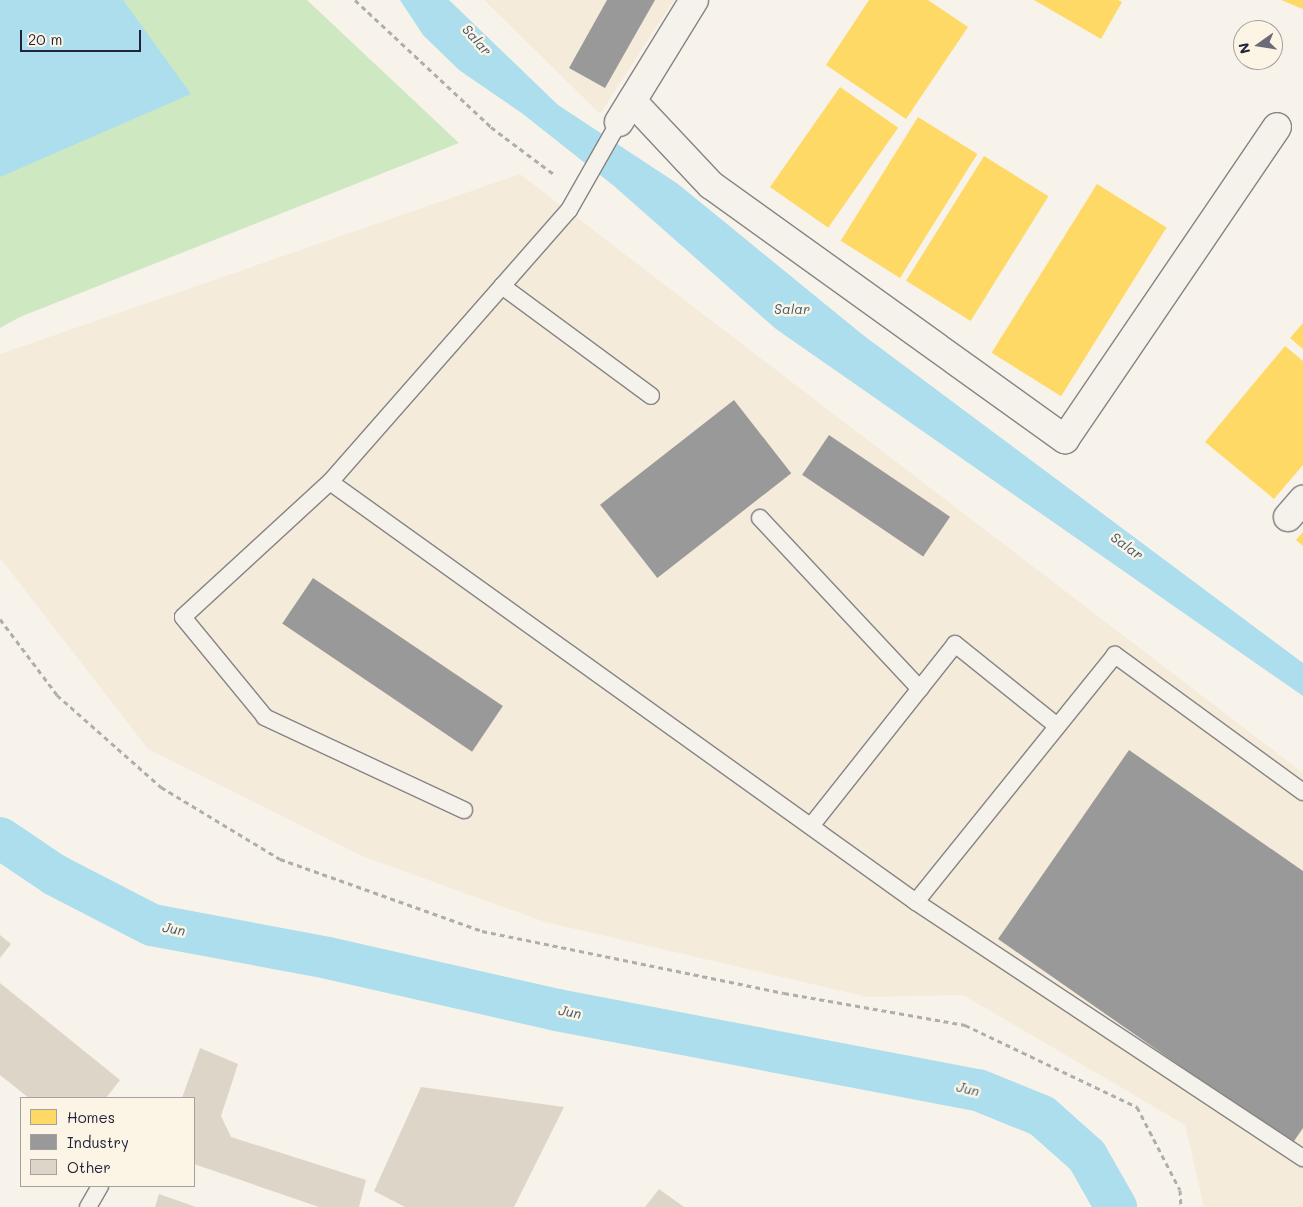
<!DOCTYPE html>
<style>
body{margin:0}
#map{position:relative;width:1303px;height:1207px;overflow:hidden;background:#f7f3ea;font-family:Mali,sans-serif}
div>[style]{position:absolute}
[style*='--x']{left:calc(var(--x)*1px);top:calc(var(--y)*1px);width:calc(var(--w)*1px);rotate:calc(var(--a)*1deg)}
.built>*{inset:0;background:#f5ebda}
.green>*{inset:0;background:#cee9c2}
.water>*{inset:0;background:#acdeed}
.homes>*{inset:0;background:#ffd966;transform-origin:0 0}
.industry>*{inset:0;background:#999;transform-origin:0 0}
.canal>*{height:42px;margin:-21px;padding:0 21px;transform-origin:21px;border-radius:21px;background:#acdeed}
.building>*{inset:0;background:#ddd5c8}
.path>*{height:3px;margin-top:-1.5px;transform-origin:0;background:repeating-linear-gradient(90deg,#b0aead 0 5px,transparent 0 9px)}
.roads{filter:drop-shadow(1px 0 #868485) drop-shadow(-1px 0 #868485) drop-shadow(0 1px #868485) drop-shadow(0 -1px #868485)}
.service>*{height:16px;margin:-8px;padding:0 8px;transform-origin:8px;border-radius:8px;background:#f5f2ec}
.minor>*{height:28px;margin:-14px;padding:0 14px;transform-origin:14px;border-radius:14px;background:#f5f2ec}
span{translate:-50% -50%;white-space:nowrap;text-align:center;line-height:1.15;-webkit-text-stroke:5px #fcf5e5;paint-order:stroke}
.water-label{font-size:14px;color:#425871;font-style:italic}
.legend{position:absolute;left:20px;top:1097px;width:175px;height:90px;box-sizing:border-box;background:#fcf5e5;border:1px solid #a5a1a1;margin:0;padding:6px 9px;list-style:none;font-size:15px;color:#22223b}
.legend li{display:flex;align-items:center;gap:10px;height:25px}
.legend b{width:25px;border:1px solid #a5a1a1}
.north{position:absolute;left:1233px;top:20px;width:50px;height:50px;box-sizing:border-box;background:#fcf5e5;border:1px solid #a5a1a1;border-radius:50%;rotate:257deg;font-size:14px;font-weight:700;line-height:20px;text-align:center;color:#22223b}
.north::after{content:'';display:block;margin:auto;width:18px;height:22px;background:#6d6b78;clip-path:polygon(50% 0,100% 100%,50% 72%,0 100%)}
.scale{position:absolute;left:20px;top:30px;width:121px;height:22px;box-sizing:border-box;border:2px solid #22223b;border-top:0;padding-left:6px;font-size:15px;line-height:18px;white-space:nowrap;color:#22223b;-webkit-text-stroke:4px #fcf5e5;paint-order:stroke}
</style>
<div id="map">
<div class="built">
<i style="clip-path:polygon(484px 0,674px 0,600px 114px)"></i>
<i style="clip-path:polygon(520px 174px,1303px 773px,1303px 1207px,1204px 1207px,1185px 1125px,963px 995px,868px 997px,545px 922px,362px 856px,148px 749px,0 558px,0 354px)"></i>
</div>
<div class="green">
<i style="clip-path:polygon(0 0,307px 0,459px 143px,20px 317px,0 328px)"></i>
</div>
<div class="water">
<i style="clip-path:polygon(0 0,123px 0,191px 94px,0 177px)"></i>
<i style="clip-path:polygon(400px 0,449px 0,558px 105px,678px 184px,863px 335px,1303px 663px,1303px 696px,776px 329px,614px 186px,523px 114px,459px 70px,423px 35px)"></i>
</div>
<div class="homes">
<i style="clip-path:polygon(869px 0,928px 0,968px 27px,906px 119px,826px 65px)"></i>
<i style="clip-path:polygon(1034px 0,1118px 0,1122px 2px,1101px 39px)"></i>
<i style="clip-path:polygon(1281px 0,1303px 0,1303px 9px)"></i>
<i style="left:840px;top:87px;width:71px;height:122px;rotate:35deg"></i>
<i style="left:918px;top:117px;width:70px;height:146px;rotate:32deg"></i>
<i style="left:984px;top:156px;width:76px;height:147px;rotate:32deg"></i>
<i style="left:1097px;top:184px;width:82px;height:199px;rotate:32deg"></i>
<i style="clip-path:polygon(1303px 323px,1303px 349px,1290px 338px)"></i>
<i style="clip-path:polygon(1285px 346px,1303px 361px,1303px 465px,1274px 499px,1205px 442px)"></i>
<i style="clip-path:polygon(1303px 532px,1303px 546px,1296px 540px)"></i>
</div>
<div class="industry">
<i style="clip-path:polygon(607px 0,655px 0,605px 88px,569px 68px)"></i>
<i style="left:734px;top:400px;width:93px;height:170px;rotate:52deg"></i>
<i style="left:829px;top:435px;width:146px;height:48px;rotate:34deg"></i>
<i style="left:313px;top:578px;width:229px;height:55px;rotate:34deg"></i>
<i style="clip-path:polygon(1129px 750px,1303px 871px,1303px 1128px,1292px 1144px,998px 939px)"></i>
</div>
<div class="canal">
<i style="--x:0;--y:838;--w:66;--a:33.9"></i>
<i style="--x:55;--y:875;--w:109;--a:27.3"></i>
<i style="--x:152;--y:925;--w:179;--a:10.6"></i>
<i style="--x:328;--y:958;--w:235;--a:12.8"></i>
<i style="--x:557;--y:1010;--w:429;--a:10.8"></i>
<i style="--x:978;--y:1090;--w:69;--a:22.1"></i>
<i style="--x:1042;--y:1116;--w:60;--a:41.6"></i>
<i style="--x:1087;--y:1156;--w:59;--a:60.4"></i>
</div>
<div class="building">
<i style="clip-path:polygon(0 935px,11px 944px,0 958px)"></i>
<i style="clip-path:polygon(0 983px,120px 1080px,106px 1098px,29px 1098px,0 1075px)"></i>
<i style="clip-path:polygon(200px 1048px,238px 1064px,221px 1116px,231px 1137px,366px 1180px,359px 1207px,319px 1207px,194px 1164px,194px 1098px,182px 1098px)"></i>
<i style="clip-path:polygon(421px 1087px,564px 1107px,514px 1207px,405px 1207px,374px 1191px)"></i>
<i style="clip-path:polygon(659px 1189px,684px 1207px,645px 1207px)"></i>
<i style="clip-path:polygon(159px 1194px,196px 1207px,155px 1207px)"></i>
</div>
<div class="path">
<i style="--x:355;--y:0;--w:186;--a:43"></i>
<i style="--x:491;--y:127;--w:80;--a:36.9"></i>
<i style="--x:0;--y:619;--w:95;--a:53.1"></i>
<i style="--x:57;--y:695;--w:139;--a:41.5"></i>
<i style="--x:161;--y:787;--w:139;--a:31.2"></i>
<i style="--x:280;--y:859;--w:214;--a:19.6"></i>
<i style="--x:482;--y:931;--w:308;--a:11.6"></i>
<i style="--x:784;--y:993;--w:184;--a:10"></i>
<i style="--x:965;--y:1025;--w:191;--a:25.5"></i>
<i style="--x:1137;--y:1107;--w:93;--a:62.6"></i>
<i style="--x:1180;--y:1190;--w:17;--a:87"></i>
</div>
<div class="roads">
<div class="service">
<i style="--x:502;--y:286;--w:185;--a:36.4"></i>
<i style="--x:330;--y:482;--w:362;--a:-48.7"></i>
<i style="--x:569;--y:210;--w:101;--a:-60.4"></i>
<i style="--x:760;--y:518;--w:234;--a:46.9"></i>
<i style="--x:1303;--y:792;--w:233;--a:-143.9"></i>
<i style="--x:1115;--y:655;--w:317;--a:128.9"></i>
<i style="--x:916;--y:902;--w:464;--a:33.5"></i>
<i style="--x:464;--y:810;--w:220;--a:-155"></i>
<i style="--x:265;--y:717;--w:129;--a:-129.4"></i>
<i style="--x:183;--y:617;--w:200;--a:-42.6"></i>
<i style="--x:330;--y:482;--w:721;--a:35.63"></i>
<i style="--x:811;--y:826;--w:232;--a:-51.6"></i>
<i style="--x:955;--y:644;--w:131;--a:38.8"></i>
<i style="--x:88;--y:1207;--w:24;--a:-60"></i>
</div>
<div class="minor">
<i style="--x:632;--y:101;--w:115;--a:46.8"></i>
<i style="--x:711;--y:185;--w:436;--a:35.7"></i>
<i style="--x:1065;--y:439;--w:377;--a:-55.8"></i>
<i style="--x:619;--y:122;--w:143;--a:-58.4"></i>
<i style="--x:1288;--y:517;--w:23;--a:-49"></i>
</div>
</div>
<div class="water-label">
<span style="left:477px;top:40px;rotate:48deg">Salar</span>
<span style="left:792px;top:309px">Salar</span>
<span style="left:1127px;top:546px;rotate:36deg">Salar</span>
<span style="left:174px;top:929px;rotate:11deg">Jun</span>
<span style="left:570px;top:1012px;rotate:11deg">Jun</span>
<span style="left:968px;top:1089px;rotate:13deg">Jun</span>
</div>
<ul class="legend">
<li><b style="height:14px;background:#ffd966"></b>Homes</li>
<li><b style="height:14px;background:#999"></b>Industry</li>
<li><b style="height:14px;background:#ddd5c8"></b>Other</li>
</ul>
<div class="north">N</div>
<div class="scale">20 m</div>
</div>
